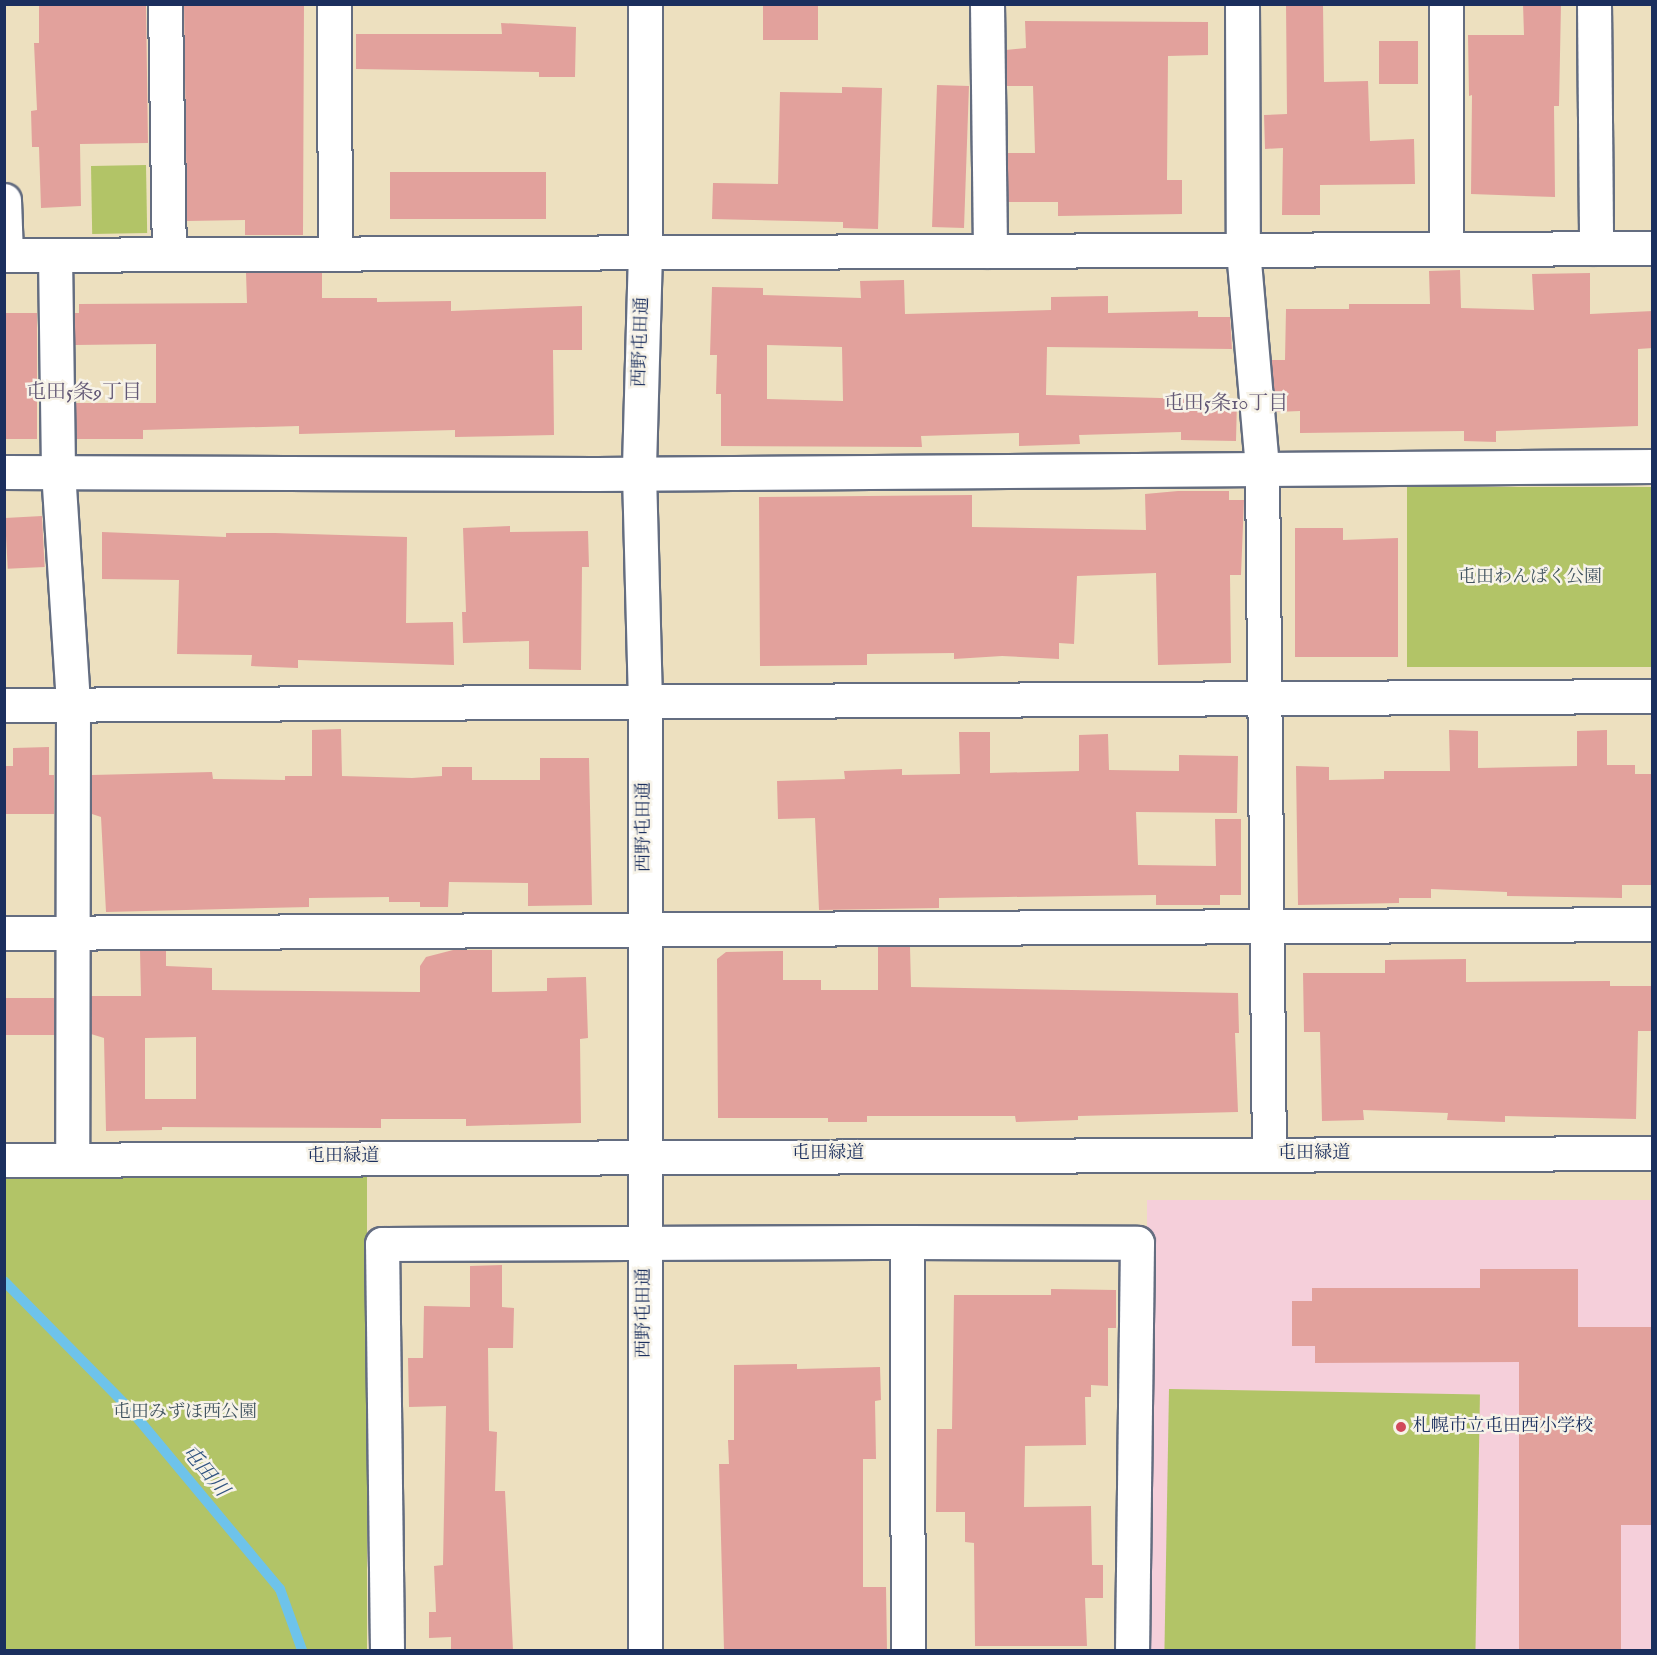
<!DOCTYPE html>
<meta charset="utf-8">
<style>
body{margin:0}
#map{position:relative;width:1657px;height:1655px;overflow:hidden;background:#ede0bf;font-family:"IM FELL English","Noto Serif JP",serif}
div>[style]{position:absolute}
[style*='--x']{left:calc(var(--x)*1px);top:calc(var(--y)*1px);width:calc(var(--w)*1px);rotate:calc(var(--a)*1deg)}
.built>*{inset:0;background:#f5cfda;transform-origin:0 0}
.green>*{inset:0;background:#b2c467;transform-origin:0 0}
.stream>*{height:10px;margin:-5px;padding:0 5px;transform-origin:5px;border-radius:5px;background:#6ec3ea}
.building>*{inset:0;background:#e2a19c;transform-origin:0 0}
.roads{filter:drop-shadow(2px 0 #646d80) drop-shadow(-2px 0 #646d80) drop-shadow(0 2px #646d80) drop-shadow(0 -2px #646d80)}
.minor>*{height:33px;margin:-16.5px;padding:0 16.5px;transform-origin:16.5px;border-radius:16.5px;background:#fff}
.dots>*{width:16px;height:16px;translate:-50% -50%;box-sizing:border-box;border:3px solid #f7f3e8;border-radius:50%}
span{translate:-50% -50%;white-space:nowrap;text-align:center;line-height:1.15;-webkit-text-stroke:5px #f7f3e8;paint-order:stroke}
.street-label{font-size:18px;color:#1b2f5e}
.park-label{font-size:18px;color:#415460}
.poi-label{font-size:18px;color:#1b2f5e}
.left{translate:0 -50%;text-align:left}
.neighbourhood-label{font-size:20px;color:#615774}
.water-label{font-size:20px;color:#305481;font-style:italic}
.frame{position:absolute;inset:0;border:6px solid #1b2f5e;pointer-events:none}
</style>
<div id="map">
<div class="built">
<i style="left:1652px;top:1200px;width:450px;height:505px;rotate:90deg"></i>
</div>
<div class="green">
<i style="left:146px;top:165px;width:68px;height:55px;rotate:89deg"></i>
<i style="left:1652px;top:487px;width:180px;height:245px;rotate:90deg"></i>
<i style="left:367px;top:1175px;width:475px;height:363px;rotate:90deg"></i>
<i style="left:1169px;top:1389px;width:311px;height:261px;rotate:1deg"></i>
</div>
<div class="stream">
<i style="--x:4;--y:1281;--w:178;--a:45.5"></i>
<i style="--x:129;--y:1408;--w:236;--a:50.2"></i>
<i style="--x:280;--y:1589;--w:65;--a:70.2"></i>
</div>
<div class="building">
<i style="clip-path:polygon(39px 4px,146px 4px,148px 143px,80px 144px,81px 206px,41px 208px,39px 147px,32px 147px,31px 111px,37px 110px,34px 43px,39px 43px)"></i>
<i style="clip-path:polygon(184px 4px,304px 4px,303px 235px,245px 235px,245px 220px,187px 221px)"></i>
<i style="left:763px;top:4px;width:55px;height:36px"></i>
<i style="clip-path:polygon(1286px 4px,1323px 4px,1324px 82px,1368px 81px,1370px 141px,1414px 139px,1415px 184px,1320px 185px,1320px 215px,1282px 215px,1283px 148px,1265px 149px,1264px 115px,1287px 114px)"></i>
<i style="clip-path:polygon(1523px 4px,1561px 4px,1559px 106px,1554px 106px,1555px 197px,1471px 194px,1472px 95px,1469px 96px,1468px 35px,1524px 35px)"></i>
<i style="clip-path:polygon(1025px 21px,1208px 22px,1208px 55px,1168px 56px,1167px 180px,1182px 180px,1182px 214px,1058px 216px,1058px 202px,1008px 202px,1008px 153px,1035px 153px,1033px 86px,1007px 86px,1006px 50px,1026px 48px)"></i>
<i style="clip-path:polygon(501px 23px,576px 27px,575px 77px,539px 77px,539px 72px,356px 69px,356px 34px,502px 34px)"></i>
<i style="left:1379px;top:41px;width:39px;height:43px"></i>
<i style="left:937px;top:85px;width:32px;height:142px;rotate:2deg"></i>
<i style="clip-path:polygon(842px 87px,882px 88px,878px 229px,843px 228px,843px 222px,712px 219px,713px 183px,778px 184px,780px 92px,842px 93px)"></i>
<i style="left:546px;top:172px;width:47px;height:156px;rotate:90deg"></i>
<i style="clip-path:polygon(1460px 270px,1461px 308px,1534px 310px,1532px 274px,1590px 273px,1590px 314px,1653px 311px,1653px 348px,1638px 349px,1638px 426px,1496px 431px,1496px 442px,1464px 441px,1464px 431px,1300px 433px,1300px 411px,1276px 412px,1271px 360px,1285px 360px,1286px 309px,1349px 309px,1349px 304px,1430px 304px,1429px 271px)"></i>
<i style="clip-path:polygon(322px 272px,322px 298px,377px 298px,377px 302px,451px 301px,451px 311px,582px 306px,582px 350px,553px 350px,554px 435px,455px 437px,455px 430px,299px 434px,299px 426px,143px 430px,143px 439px,76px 439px,76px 403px,156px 403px,156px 344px,75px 345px,75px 313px,79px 313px,79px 304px,247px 303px,246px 273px)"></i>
<i style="clip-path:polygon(evenodd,904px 280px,905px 314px,1051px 310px,1051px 297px,1108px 296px,1108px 313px,1198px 311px,1198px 317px,1230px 317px,1232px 349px,1047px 347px,1046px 395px,1237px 400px,1236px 441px,1181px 440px,1181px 432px,1079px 435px,1080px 444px,1019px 446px,1019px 433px,921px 436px,922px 447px,721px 446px,721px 394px,716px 394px,717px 355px,710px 355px,712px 287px,763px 288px,763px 295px,861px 298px,860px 281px,904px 280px,767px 345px,842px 347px,843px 401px,767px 399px,767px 345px)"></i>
<i style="left:4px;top:313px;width:33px;height:126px"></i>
<i style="clip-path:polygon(1178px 491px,1229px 491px,1229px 500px,1244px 500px,1241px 575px,1230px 575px,1231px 663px,1158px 665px,1156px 573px,1077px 576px,1074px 644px,1059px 643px,1059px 659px,1002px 656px,954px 659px,954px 653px,867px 654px,867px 665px,760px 666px,759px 497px,972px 495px,972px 527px,1146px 530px,1145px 494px)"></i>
<i style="left:42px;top:516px;width:51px;height:37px;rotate:87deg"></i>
<i style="clip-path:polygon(510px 526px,510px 532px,588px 531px,589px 567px,582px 567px,581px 670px,529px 669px,529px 641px,463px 643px,462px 612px,466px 612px,463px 528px)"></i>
<i style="clip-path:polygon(1295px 528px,1343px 528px,1343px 540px,1398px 538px,1398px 657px,1295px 657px)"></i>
<i style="clip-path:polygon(102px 532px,226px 537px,226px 533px,275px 533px,407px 537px,406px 623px,453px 622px,454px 665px,298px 660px,298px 668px,251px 666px,252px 655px,177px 654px,179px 580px,102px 579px)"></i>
<i style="clip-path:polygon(341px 729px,342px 776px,412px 778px,442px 776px,442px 767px,472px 767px,472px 780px,540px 780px,540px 758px,589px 758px,592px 905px,528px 906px,528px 883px,449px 882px,448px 907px,420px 907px,420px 902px,389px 902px,389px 897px,309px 898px,309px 907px,106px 912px,101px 817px,92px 814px,92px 775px,212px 772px,213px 779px,285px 780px,285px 776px,312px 776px,312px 730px)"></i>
<i style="clip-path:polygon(1449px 730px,1478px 731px,1478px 768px,1577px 766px,1577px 731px,1607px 730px,1607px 765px,1635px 765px,1635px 774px,1653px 774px,1653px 885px,1622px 885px,1622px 898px,1507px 896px,1507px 892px,1431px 889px,1431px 898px,1399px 898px,1399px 903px,1298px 905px,1296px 766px,1329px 767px,1329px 780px,1384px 779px,1384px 771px,1450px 771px)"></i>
<i style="clip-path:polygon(959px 732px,990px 732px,990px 773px,1079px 771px,1079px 735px,1108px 734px,1109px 770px,1179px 771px,1179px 755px,1238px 756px,1237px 813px,1136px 812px,1138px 865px,1216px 866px,1215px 819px,1241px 819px,1241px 895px,1220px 895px,1220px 905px,1156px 905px,1156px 895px,1007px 897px,939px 898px,939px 908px,819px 910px,815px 818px,778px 819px,777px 781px,845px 779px,844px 771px,902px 769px,902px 775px,960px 774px)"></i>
<i style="clip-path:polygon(49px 747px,49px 775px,54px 775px,54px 814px,4px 814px,4px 766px,13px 766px,13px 748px)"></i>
<i style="clip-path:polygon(878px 947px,910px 947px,911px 987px,1238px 993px,1239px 1033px,1235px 1033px,1238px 1112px,1078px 1116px,1078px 1120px,1016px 1122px,1015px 1116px,867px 1116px,867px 1122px,828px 1122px,828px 1118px,718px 1118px,717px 959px,726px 952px,783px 951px,783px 980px,821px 980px,821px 990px,878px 990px)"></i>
<i style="clip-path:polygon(evenodd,453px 950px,492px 950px,492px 992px,547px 991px,547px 978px,586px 977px,588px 1038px,580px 1039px,581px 1123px,466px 1126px,466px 1119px,381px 1119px,381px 1128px,162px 1127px,162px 1130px,106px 1131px,104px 1038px,91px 1034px,91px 996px,141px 996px,140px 951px,166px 951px,166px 966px,212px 968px,212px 990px,420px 992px,420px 966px,426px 957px,453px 950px,196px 1037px,196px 1099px,145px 1099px,145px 1038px,196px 1037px)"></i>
<i style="clip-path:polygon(1466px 959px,1466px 982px,1610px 981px,1610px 986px,1653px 986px,1653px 1031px,1638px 1031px,1636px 1119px,1505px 1116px,1505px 1122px,1447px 1120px,1448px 1113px,1363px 1110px,1364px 1120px,1322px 1121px,1320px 1032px,1304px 1032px,1303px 973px,1385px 973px,1385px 960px)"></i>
<i style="left:54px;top:998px;width:37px;height:50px;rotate:90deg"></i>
<i style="clip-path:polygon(502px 1265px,502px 1307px,514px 1308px,513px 1348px,488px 1348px,489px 1431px,497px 1432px,495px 1491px,505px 1491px,513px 1650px,451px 1650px,451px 1637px,429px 1638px,429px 1612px,436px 1612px,434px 1566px,443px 1565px,446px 1406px,409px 1407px,408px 1358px,423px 1358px,424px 1306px,470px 1307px,470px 1266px)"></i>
<i style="clip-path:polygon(1480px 1269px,1578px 1269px,1578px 1327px,1653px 1327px,1653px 1525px,1621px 1525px,1621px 1650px,1519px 1649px,1519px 1362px,1315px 1363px,1315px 1346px,1292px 1346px,1292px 1301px,1312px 1301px,1312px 1288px,1480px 1288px)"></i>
<i style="clip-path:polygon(1051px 1289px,1116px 1290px,1116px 1328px,1108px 1328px,1108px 1386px,1091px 1385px,1091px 1397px,1085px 1397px,1086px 1445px,1025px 1446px,1024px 1507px,1091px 1506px,1092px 1565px,1103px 1565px,1103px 1598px,1085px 1598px,1087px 1646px,975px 1646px,974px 1543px,965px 1542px,965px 1512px,936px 1512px,937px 1429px,952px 1429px,954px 1295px,1051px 1295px)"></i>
<i style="clip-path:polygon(797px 1364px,797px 1369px,880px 1367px,881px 1400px,875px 1401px,876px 1459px,863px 1459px,863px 1587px,886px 1587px,887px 1650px,724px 1650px,719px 1464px,729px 1464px,728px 1440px,734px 1440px,734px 1365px)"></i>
</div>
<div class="roads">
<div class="minor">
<i style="--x:165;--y:4;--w:250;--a:89.1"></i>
<i style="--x:334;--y:4;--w:250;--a:89.8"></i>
<i style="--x:645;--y:4;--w:248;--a:90"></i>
<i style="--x:645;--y:252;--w:221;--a:91.6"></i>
<i style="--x:639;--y:473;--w:229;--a:88.5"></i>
<i style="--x:645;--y:702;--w:948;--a:90"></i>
<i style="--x:987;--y:4;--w:247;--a:89.3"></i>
<i style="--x:1242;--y:4;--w:246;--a:89.8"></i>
<i style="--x:1243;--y:250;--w:219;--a:85"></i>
<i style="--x:1262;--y:468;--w:686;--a:89.42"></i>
<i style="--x:1446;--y:4;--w:244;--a:90"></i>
<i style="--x:1594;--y:4;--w:244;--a:89.5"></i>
<i style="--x:4;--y:200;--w:55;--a:87.9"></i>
<i style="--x:4;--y:255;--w:1648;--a:-0.24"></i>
<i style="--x:55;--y:255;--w:216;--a:89.2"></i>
<i style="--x:58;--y:471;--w:234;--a:86.3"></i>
<i style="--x:73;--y:705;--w:454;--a:90.1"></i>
<i style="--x:4;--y:472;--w:592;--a:0.19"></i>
<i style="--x:596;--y:474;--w:1056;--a:-0.43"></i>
<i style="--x:4;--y:705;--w:1648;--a:-0.31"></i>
<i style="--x:4;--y:933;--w:1648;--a:-0.31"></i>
<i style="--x:4;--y:1160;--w:1648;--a:-0.24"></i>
<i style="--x:907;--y:1242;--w:408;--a:89.9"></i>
<i style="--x:387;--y:1650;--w:406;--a:-90.7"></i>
<i style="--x:382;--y:1244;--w:525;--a:-0.22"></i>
<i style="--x:907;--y:1242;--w:230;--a:0.2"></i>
<i style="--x:1137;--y:1243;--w:407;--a:90.7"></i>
</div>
</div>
<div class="dots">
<i style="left:1401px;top:1427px;background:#d1495b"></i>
</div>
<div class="street-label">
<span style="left:642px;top:342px;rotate:-88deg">西野屯田通</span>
<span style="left:645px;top:827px;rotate:-90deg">西野屯田通</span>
<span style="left:828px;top:1154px">屯田緑道</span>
<span style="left:1314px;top:1154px">屯田緑道</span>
<span style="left:343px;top:1157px">屯田緑道</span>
<span style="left:645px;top:1313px;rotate:-90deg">西野屯田通</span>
</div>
<div class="park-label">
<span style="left:1530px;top:578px">屯田わんぱく公園</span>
<span style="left:185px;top:1413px">屯田みずほ西公園</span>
</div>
<div class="poi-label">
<span class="left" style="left:1413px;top:1427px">札幌市立屯田西小学校</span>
</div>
<div class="neighbourhood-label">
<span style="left:84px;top:392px">屯田5条9丁目</span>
<span style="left:1226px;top:403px">屯田5条10丁目</span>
</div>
<div class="water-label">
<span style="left:205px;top:1471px;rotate:50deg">屯田川</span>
</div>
<div class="frame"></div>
</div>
